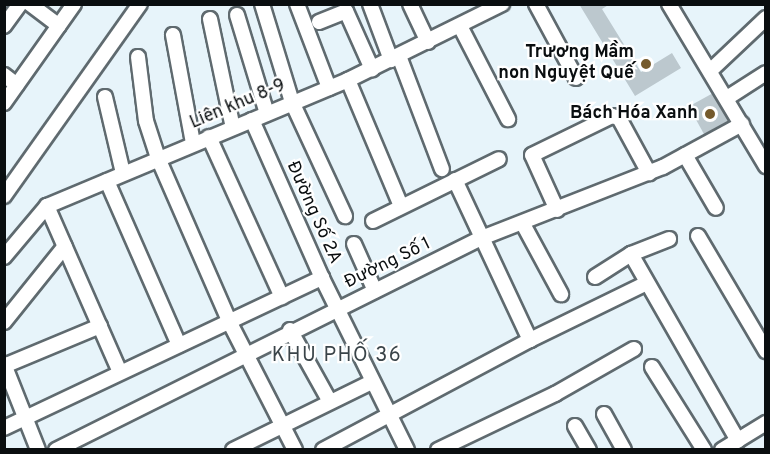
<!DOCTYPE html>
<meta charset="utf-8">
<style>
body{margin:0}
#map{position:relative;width:770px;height:454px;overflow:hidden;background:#e7f4fa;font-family:Overpass,sans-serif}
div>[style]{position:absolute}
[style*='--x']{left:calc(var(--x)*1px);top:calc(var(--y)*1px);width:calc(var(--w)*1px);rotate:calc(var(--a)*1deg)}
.building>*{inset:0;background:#bcc8ce;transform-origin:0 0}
.roads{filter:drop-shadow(2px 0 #5f6a6f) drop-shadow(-2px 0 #5f6a6f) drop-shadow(0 2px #5f6a6f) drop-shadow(0 -2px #5f6a6f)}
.minor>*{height:14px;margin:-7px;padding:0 7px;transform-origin:7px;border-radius:7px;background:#fff}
.dots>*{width:16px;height:16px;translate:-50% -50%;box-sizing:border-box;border:3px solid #fff;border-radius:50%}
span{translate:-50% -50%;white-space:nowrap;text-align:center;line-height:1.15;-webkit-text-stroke:4.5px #fff;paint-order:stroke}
.poi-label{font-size:18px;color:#0a0e10;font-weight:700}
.right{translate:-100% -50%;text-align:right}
.street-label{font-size:18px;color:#0a0e10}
.neighbourhood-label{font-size:20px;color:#3a4449;letter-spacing:1.5px}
.frame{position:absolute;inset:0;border:6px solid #0a0e10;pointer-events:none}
</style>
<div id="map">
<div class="building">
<i style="clip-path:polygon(579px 4px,610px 4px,602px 9px,641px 72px,672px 53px,681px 68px,635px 96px)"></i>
<i style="left:715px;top:92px;width:33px;height:30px;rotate:61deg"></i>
</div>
<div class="roads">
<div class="minor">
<i style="--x:30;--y:4;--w:36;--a:37"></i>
<i style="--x:262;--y:4;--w:102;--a:73"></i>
<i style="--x:292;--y:102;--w:126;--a:65.1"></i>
<i style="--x:297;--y:4;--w:90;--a:69.1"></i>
<i style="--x:370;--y:4;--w:60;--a:69.4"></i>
<i style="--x:410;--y:4;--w:42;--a:64.7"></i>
<i style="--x:536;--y:4;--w:84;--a:61.6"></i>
<i style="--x:669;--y:4;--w:189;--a:59.1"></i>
<i style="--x:237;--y:15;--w:103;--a:73.1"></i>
<i style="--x:210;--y:19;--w:111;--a:78.1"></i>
<i style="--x:319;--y:22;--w:29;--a:-22"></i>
<i style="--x:346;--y:11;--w:64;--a:65.9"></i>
<i style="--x:4;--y:26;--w:27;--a:-54"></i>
<i style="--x:460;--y:26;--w:105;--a:62.7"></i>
<i style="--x:173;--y:35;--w:110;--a:79.5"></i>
<i style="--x:399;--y:56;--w:121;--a:69.2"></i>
<i style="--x:138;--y:57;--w:64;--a:82.9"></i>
<i style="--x:146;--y:121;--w:39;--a:72"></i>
<i style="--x:158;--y:158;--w:180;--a:66.4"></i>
<i style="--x:230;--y:323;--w:143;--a:62.9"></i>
<i style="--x:710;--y:71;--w:77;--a:-43.4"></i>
<i style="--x:4;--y:75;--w:16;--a:38"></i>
<i style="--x:348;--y:80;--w:137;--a:67.2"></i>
<i style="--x:105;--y:97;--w:78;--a:76.7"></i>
<i style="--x:727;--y:98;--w:46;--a:-32.7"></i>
<i style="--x:4;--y:103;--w:121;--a:-54.7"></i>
<i style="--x:252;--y:120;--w:173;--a:66.1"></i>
<i style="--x:322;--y:278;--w:192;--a:63.7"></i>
<i style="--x:209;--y:137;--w:176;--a:65.5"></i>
<i style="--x:685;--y:155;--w:61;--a:59.7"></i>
<i style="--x:455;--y:180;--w:177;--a:64.9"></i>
<i style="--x:107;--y:181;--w:179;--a:66.3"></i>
<i style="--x:4;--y:196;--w:235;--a:-54.7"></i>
<i style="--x:47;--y:206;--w:181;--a:66.3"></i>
<i style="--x:557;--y:210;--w:60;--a:-114.4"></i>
<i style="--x:532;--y:155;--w:89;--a:-26"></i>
<i style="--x:612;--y:116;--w:7;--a:16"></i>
<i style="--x:619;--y:118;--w:63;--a:61.4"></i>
<i style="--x:373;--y:221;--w:140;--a:-26.2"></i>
<i style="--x:523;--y:224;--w:80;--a:61.5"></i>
<i style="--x:698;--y:236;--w:134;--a:59.4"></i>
<i style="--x:354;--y:244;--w:51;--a:65.9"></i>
<i style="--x:631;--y:254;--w:215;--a:60.2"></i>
<i style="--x:4;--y:257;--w:67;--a:-49.9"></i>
<i style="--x:47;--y:206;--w:326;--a:-22.7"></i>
<i style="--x:348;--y:80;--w:172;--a:-26.3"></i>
<i style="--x:595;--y:277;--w:43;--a:-32.6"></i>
<i style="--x:631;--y:254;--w:41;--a:-21.5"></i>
<i style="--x:4;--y:322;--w:97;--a:-51.2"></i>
<i style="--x:290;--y:330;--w:82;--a:60.9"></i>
<i style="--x:4;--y:364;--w:92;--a:68.4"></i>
<i style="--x:4;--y:366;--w:104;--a:-22.6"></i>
<i style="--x:652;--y:367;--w:98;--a:57.9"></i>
<i style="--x:604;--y:414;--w:41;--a:60.9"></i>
<i style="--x:575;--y:426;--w:28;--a:60"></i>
<i style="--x:4;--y:428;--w:352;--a:-25.3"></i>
<i style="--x:56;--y:450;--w:478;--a:-26.5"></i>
<i style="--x:484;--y:237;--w:192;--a:-21.4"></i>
<i style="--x:663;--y:167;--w:90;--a:-28.6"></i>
<i style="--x:233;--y:450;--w:155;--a:-26.1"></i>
<i style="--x:323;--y:450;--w:234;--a:-28"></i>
<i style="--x:530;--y:340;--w:130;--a:-26"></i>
<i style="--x:438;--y:450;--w:130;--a:-25.6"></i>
<i style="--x:555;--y:394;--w:91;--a:-29.7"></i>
<i style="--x:722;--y:450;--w:52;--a:-31.5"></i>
</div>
</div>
<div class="dots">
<i style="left:646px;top:64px;background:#755a2c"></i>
<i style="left:710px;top:114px;background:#755a2c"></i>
</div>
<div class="poi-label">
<span class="right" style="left:634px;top:64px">Trương Mầm<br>non Nguyệt Quế</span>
<span class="right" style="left:698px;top:114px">Bách Hóa Xanh</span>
</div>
<div class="street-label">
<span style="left:238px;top:105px;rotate:-23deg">Liên khu 8-9</span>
<span style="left:313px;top:213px;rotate:66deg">Đường Số 2A</span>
<span style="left:388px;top:264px;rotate:-26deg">Đường Số 1</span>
</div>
<div class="neighbourhood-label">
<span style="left:337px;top:356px">KHU PHỐ 36</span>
</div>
<div class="frame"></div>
</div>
